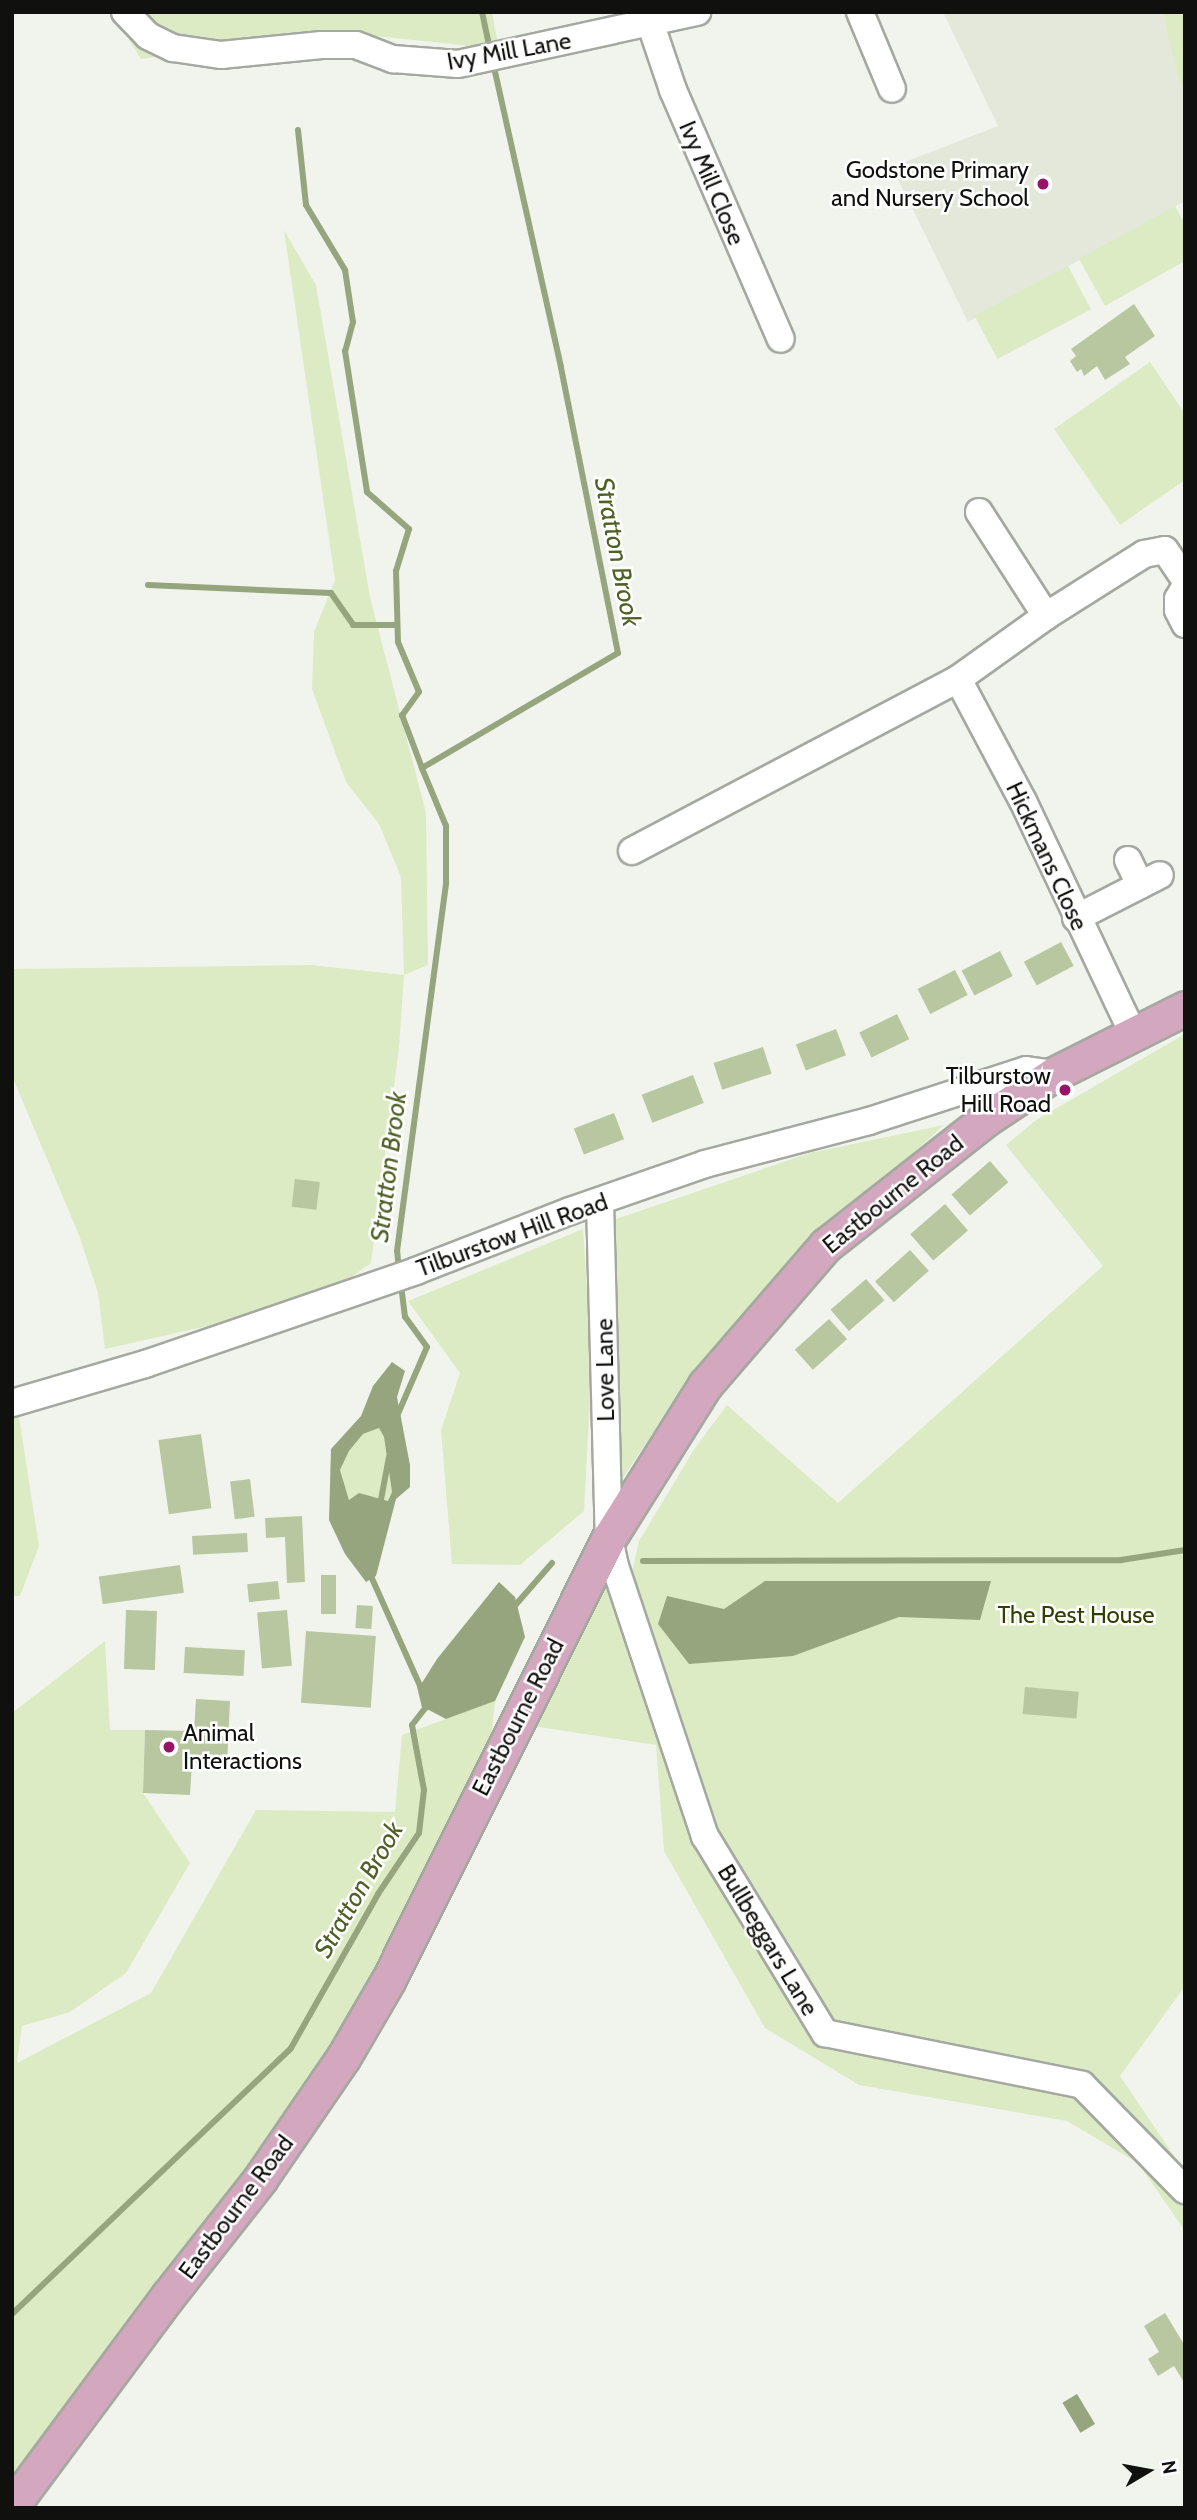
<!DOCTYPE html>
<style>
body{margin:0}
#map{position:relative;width:1197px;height:2520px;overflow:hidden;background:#f1f4ed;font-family:Cabin,sans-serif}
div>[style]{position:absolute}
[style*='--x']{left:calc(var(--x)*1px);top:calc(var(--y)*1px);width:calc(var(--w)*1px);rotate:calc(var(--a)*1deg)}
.built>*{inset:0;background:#e3e8da}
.green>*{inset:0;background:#dcebc3;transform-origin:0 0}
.water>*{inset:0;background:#97a57f;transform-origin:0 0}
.stream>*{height:6px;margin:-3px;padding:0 3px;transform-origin:3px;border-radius:3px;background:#97a57f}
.building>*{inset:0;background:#b8c79f;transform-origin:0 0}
.roads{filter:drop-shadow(2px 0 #a5a8a1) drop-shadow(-2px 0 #a5a8a1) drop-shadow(0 2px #a5a8a1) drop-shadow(0 -2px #a5a8a1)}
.minor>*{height:26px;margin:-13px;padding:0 13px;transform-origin:13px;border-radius:13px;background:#fff}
.major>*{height:33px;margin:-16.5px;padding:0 16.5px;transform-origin:16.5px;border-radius:16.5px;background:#d3a7be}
.dots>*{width:19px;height:19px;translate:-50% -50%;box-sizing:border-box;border:4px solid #fff;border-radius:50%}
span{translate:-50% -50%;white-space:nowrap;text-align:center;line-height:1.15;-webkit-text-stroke:5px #fff;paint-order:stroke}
.street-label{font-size:24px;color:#10110f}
.poi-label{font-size:24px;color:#10110f}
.right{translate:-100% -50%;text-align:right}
.left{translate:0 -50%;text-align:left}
.park-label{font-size:24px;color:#304000}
.water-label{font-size:26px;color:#4e6025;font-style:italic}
.frame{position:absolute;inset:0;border:14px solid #10110f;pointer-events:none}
.north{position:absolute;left:1113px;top:2436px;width:70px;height:70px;-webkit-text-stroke:5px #fff;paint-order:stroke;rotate:80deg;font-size:19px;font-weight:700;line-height:28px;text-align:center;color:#10110f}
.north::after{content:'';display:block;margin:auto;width:24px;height:32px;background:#10110f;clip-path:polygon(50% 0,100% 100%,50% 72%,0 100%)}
</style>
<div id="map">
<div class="built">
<i style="clip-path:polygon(943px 12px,1163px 12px,1185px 89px,1185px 201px,968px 322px,892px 167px,998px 126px)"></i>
</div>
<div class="green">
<i style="clip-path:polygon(112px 12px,492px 12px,499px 49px,327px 31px,141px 59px)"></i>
<i style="clip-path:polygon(1163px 12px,1185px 12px,1185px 89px,1178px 76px)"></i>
<i style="clip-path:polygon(1175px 206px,1185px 224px,1185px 261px,1105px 306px,1079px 259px)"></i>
<i style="clip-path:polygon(284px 230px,316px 285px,370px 597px,426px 813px,428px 965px,404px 975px,399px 1048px,371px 1263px,331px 1292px,212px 1325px,105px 1349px,98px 1293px,79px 1235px,12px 1076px,12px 969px,311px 965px,404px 975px,401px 877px,379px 824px,346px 782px,312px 689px,314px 632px,335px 580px)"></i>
<i style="left:1068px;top:266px;width:49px;height:106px;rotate:62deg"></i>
<i style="clip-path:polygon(1150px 362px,1185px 414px,1185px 480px,1120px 525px,1054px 429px)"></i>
<i style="clip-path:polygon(1185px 1034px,1185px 1986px,1120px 2076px,1185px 2172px,1185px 2231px,1138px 2163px,1067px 2121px,859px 2085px,765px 2028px,664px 1851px,656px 1745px,532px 1726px,609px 1576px,685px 1736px,632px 1572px,639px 1541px,695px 1448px,727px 1405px,838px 1503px,1103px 1266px,1006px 1145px,1036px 1120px)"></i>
<i style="clip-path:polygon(944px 1125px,818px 1239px,698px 1366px,622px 1479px,614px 1463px,610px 1221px,810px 1153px)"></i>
<i style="clip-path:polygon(583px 1229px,592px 1361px,584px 1511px,520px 1565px,452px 1564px,441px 1430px,460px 1373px,408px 1301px)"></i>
<i style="clip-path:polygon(19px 1417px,39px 1546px,20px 1596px,12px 1596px,12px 1419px)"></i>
<i style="clip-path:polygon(379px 1428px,384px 1437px,392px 1492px,388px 1501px,377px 1498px,349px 1500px,340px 1470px,349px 1451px,363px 1434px)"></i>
<i style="clip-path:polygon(105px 1641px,110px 1730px,145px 1730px,143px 1793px,190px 1863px,126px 1973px,70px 2012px,22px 2026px,17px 2063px,151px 1993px,256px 1810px,395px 1812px,402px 1735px,495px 1701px,487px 1778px,389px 1979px,12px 2506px,12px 1713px)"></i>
</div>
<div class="water">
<i style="clip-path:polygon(evenodd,392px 1362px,405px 1371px,397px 1397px,410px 1465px,410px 1487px,396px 1499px,376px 1576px,366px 1582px,345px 1554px,329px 1520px,331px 1449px,361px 1416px,373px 1386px,392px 1362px,379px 1428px,384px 1437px,392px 1492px,388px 1501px,359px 1493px,349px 1500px,340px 1470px,349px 1451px,363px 1434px,379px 1428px)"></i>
<i style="clip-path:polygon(765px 1581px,991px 1581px,980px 1620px,899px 1617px,793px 1656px,689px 1664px,658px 1624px,667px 1596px,724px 1609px)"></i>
<i style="clip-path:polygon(499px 1582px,515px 1597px,525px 1637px,495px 1701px,446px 1719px,425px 1708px,420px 1686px,437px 1659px)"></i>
<i style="left:1077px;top:2394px;width:35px;height:17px;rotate:59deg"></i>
</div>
<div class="stream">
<i style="--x:482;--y:12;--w:40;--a:78"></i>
<i style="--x:298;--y:130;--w:75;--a:83.9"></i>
<i style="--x:306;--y:205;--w:76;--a:59"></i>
<i style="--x:345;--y:270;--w:53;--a:81.3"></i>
<i style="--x:353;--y:322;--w:30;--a:105"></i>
<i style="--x:345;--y:351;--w:143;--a:81.1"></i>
<i style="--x:367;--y:492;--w:56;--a:41.4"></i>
<i style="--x:409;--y:529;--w:44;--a:107.2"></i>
<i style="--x:396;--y:571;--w:71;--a:88.4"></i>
<i style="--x:398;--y:642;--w:54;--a:67.2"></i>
<i style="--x:419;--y:692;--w:29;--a:126"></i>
<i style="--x:402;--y:715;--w:57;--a:69.3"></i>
<i style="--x:148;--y:585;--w:183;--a:2.5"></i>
<i style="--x:331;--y:593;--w:39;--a:55"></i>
<i style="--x:353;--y:625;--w:44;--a:0"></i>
<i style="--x:399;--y:1272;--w:21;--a:-95"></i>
<i style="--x:397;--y:1251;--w:372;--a:-82.4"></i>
<i style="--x:446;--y:882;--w:56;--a:-90"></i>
<i style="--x:446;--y:826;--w:63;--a:-112.5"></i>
<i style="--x:422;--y:768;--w:227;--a:-30.4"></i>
<i style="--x:618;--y:653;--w:292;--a:-101.3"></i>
<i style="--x:561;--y:367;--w:312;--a:-102.6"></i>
<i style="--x:397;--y:1416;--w:75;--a:-66.5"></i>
<i style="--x:427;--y:1347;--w:37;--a:-126"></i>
<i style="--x:405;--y:1317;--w:35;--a:-97"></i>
<i style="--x:380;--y:1505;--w:49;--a:-79.4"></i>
<i style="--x:643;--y:1561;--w:478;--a:-0.1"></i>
<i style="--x:1121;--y:1560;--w:65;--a:-8.9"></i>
<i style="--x:370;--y:1574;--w:123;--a:65.9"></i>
<i style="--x:420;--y:1686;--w:23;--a:77"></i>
<i style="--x:512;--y:1609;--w:61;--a:-49"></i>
<i style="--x:12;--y:2314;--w:385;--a:-43.6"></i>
<i style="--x:291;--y:2048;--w:177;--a:-60.5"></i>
<i style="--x:378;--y:1894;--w:73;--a:-56.1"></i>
<i style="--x:419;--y:1833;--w:43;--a:-83.4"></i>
<i style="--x:424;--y:1790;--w:66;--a:-100.5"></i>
<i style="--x:412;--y:1725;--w:23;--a:-52"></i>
</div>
<div class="building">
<i style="clip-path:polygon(1134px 304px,1155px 336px,1125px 357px,1130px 364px,1105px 380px,1097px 366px,1084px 376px,1081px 369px,1077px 372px,1070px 361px,1076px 356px,1071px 349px)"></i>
<i style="left:1061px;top:942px;width:27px;height:42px;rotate:62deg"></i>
<i style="left:1000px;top:951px;width:28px;height:43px;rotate:63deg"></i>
<i style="left:955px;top:970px;width:28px;height:42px;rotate:63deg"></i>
<i style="left:897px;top:1014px;width:28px;height:42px;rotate:64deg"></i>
<i style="left:836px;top:1029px;width:28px;height:43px;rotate:69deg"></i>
<i style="left:763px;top:1047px;width:28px;height:52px;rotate:72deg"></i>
<i style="left:693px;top:1075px;width:30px;height:55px;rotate:69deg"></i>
<i style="left:614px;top:1113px;width:28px;height:43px;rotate:69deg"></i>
<i style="left:990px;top:1161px;width:28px;height:51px;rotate:49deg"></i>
<i style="left:295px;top:1179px;width:25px;height:28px;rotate:7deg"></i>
<i style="left:945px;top:1204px;width:35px;height:46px;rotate:49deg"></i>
<i style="left:910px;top:1250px;width:28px;height:47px;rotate:48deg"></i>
<i style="left:866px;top:1279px;width:28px;height:47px;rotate:49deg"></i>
<i style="left:829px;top:1319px;width:27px;height:46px;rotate:48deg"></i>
<i style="left:201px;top:1434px;width:75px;height:43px;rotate:82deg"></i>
<i style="left:250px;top:1479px;width:38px;height:20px;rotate:83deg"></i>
<i style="clip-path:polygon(302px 1516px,305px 1582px,287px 1583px,285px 1537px,266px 1538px,265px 1518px)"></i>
<i style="left:247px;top:1533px;width:19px;height:55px;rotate:87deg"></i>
<i style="left:180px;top:1565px;width:28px;height:82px;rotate:82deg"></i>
<i style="left:321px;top:1575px;width:15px;height:39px"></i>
<i style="left:278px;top:1581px;width:18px;height:31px;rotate:84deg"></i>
<i style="left:357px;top:1605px;width:16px;height:23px;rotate:4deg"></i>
<i style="left:126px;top:1610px;width:31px;height:59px;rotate:2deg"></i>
<i style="left:287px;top:1610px;width:56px;height:30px;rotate:85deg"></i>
<i style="left:306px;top:1631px;width:70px;height:72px;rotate:4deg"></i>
<i style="left:185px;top:1647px;width:60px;height:26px;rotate:3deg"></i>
<i style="left:1025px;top:1687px;width:54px;height:27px;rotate:5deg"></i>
<i style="clip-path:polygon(196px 1699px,230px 1701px,227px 1765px,192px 1763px,190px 1795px,143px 1793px,145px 1730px,194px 1731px)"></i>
<i style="clip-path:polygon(1165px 2313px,1185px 2346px,1185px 2384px,1174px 2366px,1158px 2376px,1148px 2359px,1159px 2352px,1144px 2326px)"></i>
</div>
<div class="roads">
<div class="minor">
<i style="--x:125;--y:12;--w:33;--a:46"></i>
<i style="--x:148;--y:36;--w:28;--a:26"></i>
<i style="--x:173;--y:48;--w:49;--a:8.3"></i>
<i style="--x:221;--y:55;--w:101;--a:-5.7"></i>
<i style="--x:322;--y:45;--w:34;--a:0"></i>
<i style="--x:356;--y:45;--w:40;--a:21"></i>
<i style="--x:393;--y:59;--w:65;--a:4.4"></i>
<i style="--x:458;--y:64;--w:245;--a:-12.3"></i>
<i style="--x:860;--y:12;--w:83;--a:67.4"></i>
<i style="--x:651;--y:25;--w:69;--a:71.3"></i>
<i style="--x:673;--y:90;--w:271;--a:66.6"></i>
<i style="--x:979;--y:512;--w:124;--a:57.2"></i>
<i style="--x:1185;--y:587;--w:14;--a:120"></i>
<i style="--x:1178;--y:599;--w:11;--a:90"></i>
<i style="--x:1178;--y:610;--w:16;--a:63"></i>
<i style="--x:958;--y:679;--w:138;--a:62"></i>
<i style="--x:1023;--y:801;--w:258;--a:64.7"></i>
<i style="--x:632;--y:851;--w:369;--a:-27.8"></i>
<i style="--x:958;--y:679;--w:108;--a:-35.6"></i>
<i style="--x:1046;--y:616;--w:116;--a:-32.3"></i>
<i style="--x:1144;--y:554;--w:21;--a:-11"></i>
<i style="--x:1165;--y:550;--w:36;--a:56"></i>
<i style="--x:1128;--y:860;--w:28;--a:64"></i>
<i style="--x:1076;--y:918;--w:94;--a:-27.1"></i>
<i style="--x:600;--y:1202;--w:336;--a:88.5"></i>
<i style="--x:609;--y:1538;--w:29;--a:78"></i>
<i style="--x:615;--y:1566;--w:285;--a:71.6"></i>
<i style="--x:705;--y:1836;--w:231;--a:58.7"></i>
<i style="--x:825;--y:2033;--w:262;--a:11.4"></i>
<i style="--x:1082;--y:2085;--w:147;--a:45.6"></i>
<i style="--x:12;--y:1403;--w:139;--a:-16.3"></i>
<i style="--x:145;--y:1364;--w:287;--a:-18.9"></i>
<i style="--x:416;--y:1271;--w:165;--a:-21.3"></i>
<i style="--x:570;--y:1211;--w:143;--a:-19.2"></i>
<i style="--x:705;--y:1164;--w:170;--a:-14.7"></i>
<i style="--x:869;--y:1121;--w:165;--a:-18"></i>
<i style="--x:1026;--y:1070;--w:28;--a:8"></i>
</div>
<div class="major">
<i style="--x:12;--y:2506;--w:262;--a:-53.4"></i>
<i style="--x:168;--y:2296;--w:149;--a:-51.8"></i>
<i style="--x:260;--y:2179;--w:147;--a:-55.6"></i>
<i style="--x:343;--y:2058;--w:91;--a:-59.8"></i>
<i style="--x:389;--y:1979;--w:493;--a:-63.5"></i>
<i style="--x:609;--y:1538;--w:181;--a:-57.9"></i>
<i style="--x:705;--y:1385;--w:185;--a:-49.2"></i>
<i style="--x:826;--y:1245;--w:204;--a:-38.2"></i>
<i style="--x:986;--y:1119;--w:82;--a:-33.5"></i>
<i style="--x:1054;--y:1074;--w:147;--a:-26.7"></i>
</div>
</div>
<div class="dots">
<i style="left:1043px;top:184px;background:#981469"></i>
<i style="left:1065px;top:1090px;background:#981469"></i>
<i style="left:169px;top:1747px;background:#981469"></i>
</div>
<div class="street-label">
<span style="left:509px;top:51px;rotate:-10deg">Ivy Mill Lane</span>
<span style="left:712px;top:183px;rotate:67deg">Ivy Mill Close</span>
<span style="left:1047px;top:856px;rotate:65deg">Hickmans Close</span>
<span style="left:893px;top:1194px;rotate:-39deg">Eastbourne Road</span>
<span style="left:512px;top:1235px;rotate:-20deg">Tilburstow Hill Road</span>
<span style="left:605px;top:1370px;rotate:-91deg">Love Lane</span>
<span style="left:518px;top:1717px;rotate:-63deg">Eastbourne Road</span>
<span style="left:768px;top:1940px;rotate:59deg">Bullbeggars Lane</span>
<span style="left:236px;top:2207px;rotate:-53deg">Eastbourne Road</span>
</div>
<div class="poi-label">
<span class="right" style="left:1029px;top:184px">Godstone Primary<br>and Nursery School</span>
<span class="right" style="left:1051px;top:1090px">Tilburstow<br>Hill Road</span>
<span class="left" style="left:183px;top:1747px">Animal<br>Interactions</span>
</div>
<div class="park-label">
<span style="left:1076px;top:1615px">The Pest House</span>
</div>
<div class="water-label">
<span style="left:617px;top:552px;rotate:79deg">Stratton Brook</span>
<span style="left:389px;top:1167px;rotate:-83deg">Stratton Brook</span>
<span style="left:359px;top:1890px;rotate:-60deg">Stratton Brook</span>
</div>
<div class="frame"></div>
<div class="north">N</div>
</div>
